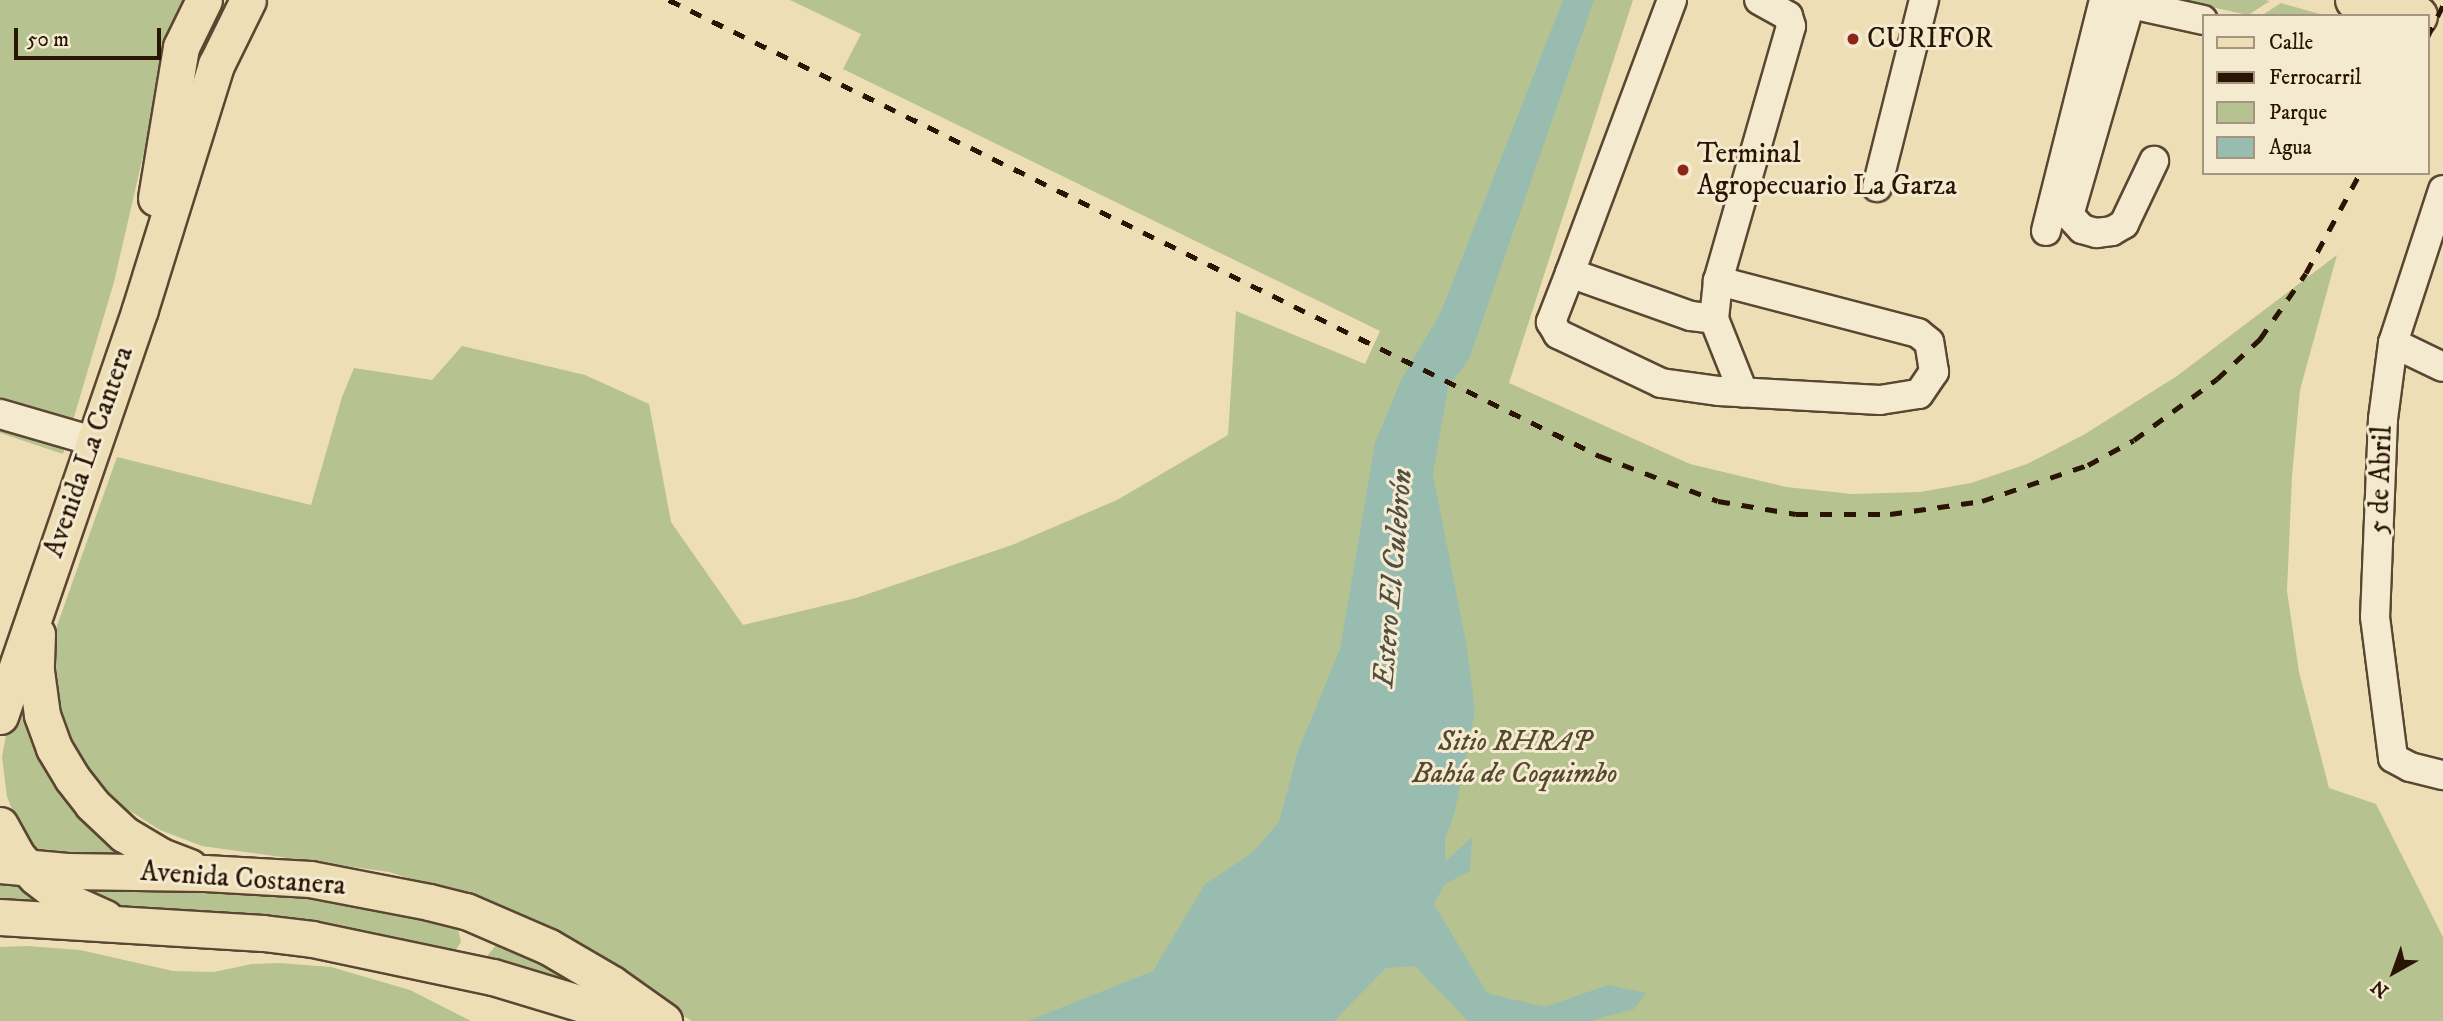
<!DOCTYPE html>
<meta charset="utf-8">
<style>
body{margin:0}
#map{position:relative;width:2443px;height:1021px;overflow:hidden;background:#eedeb6;font-family:"IM FELL DW Pica",serif}
div>[style]{position:absolute}
[style*='--x']{left:calc(var(--x)*1px);top:calc(var(--y)*1px);width:calc(var(--w)*1px);rotate:calc(var(--a)*1deg)}
.green>*{inset:0;background:#b6c290}
.water>*{inset:0;background:#99bcb1}
.roads{filter:drop-shadow(2px 0 #5b4731) drop-shadow(-2px 0 #5b4731) drop-shadow(0 2px #5b4731) drop-shadow(0 -2px #5b4731)}
.minor>*{height:28px;margin:-14px;padding:0 14px;transform-origin:14px;border-radius:14px;background:#f4ead0}
.major>*{height:35px;margin:-17.5px;padding:0 17.5px;transform-origin:17.5px;border-radius:17.5px;background:#eedeb6}
.highway>*{height:38px;margin:-19px;padding:0 19px;transform-origin:19px;border-radius:19px;background:#eedeb6}
.rail>*{height:5px;margin-top:-2.5px;transform-origin:0;background:repeating-linear-gradient(90deg,#2a1505 0 12px,transparent 0 24px)}
.dots>*{width:19px;height:19px;translate:-50% -50%;box-sizing:border-box;border:4px solid #f4ead0;border-radius:50%}
span{translate:-50% -50%;white-space:nowrap;text-align:center;line-height:1.15;-webkit-text-stroke:6px #f4ead0;paint-order:stroke}
.poi-label{font-size:28px;color:#2a1505}
.left{translate:0 -50%;text-align:left}
.street-label{font-size:28px;color:#2a1505}
.park-label{font-size:28px;color:#54492f;font-style:italic}
.water-label{font-size:30px;color:#514f41;font-style:italic}
.legend{position:absolute;left:2202px;top:14px;width:228px;height:161px;box-sizing:border-box;background:#f4ead0;border:2px solid #a3957f;margin:0;padding:9px 12px;list-style:none;font-size:21px;color:#2a1505}
.legend li{display:flex;align-items:center;gap:14px;height:35px}
.legend b{width:35px;border:2px solid #a3957f}
.north{position:absolute;left:2359px;top:937px;width:70px;height:70px;-webkit-text-stroke:5px #f4ead0;paint-order:stroke;rotate:220deg;font-size:19px;font-weight:700;line-height:28px;text-align:center;color:#2a1505}
.north::after{content:'';display:block;margin:auto;width:24px;height:32px;background:#2a1505;clip-path:polygon(50% 0,100% 100%,50% 72%,0 100%)}
.scale{position:absolute;left:14px;top:28px;width:147px;height:32px;box-sizing:border-box;border:4px solid #2a1505;border-top:0;padding-left:9px;font-size:21px;line-height:24px;white-space:nowrap;color:#2a1505;-webkit-text-stroke:5px #f4ead0;paint-order:stroke}
</style>
<div id="map">
<div class="green">
<i style="clip-path:polygon(0 0,186px 0,172px 30px,114px 282px,63px 454px,0 433px)"></i>
<i style="clip-path:polygon(790px 0,1633px 0,1509px 383px,1690px 464px,1786px 487px,1852px 494px,1920px 492px,1971px 483px,2027px 464px,2085px 434px,2177px 376px,2337px 255px,2300px 390px,2292px 476px,2287px 591px,2299px 672px,2329px 788px,2376px 804px,2443px 937px,2443px 1021px,692px 1021px,482px 901px,389px 872px,202px 846px,160px 830px,122px 806px,91px 773px,67px 731px,54px 685px,52px 661px,53px 637px,117px 457px,311px 505px,342px 397px,354px 368px,432px 380px,462px 346px,585px 375px,649px 404px,671px 522px,743px 625px,856px 598px,1012px 545px,1117px 500px,1228px 435px,1236px 311px,1365px 364px,1380px 331px,843px 69px,861px 34px)"></i>
<i style="clip-path:polygon(2179px 0,2265px 0,2270px 1px,2248px 15px)"></i>
<i style="clip-path:polygon(2281px 3px,2327px 16px,2261px 16px)"></i>
<i style="clip-path:polygon(22px 677px,142px 858px,35px 851px,23px 834px,7px 797px,2px 757px,8px 724px)"></i>
<i style="clip-path:polygon(0 869px,60px 906px,0 905px)"></i>
<i style="clip-path:polygon(63px 879px,317px 891px,457px 925px,461px 942px,455px 951px,119px 914px)"></i>
<i style="clip-path:polygon(501px 939px,607px 995px,479px 966px)"></i>
<i style="clip-path:polygon(27px 946px,80px 950px,173px 971px,214px 972px,252px 964px,279px 963px,331px 967px,410px 990px,471px 1021px,0 1021px,0 947px)"></i>
</div>
<div class="water">
<i style="clip-path:polygon(1563px 0,1594px 0,1469px 359px,1448px 387px,1433px 474px,1467px 648px,1475px 711px,1455px 812px,1445px 839px,1445px 862px,1472px 837px,1470px 871px,1445px 884px,1434px 904px,1487px 993px,1545px 1007px,1608px 985px,1646px 993px,1634px 1009px,1589px 1021px,1468px 1021px,1415px 966px,1386px 968px,1334px 1021px,1028px 1021px,1153px 971px,1205px 884px,1252px 853px,1279px 822px,1298px 751px,1340px 649px,1375px 443px,1401px 380px,1440px 314px)"></i>
</div>
<div class="roads">
<div class="minor">
<i style="--x:1672;--y:0;--w:291;--a:110.5"></i>
<i style="--x:1570;--y:273;--w:128;--a:19.6"></i>
<i style="--x:1691;--y:316;--w:23;--a:7"></i>
<i style="--x:1714;--y:319;--w:38;--a:-84"></i>
<i style="--x:1718;--y:281;--w:265;--a:-74"></i>
<i style="--x:1791;--y:26;--w:10;--a:-107"></i>
<i style="--x:1788;--y:16;--w:33;--a:-151"></i>
<i style="--x:2113;--y:0;--w:92;--a:12.5"></i>
<i style="--x:2130;--y:4;--w:220;--a:106.1"></i>
<i style="--x:2069;--y:215;--w:19;--a:47"></i>
<i style="--x:2082;--y:229;--w:15;--a:16"></i>
<i style="--x:2096;--y:233;--w:16;--a:-7"></i>
<i style="--x:2112;--y:231;--w:14;--a:-30"></i>
<i style="--x:2124;--y:224;--w:70;--a:-64.5"></i>
<i style="--x:1877;--y:187;--w:193;--a:-75.9"></i>
<i style="--x:2443;--y:190;--w:161;--a:108.1"></i>
<i style="--x:2393;--y:343;--w:77;--a:97.5"></i>
<i style="--x:2383;--y:419;--w:198;--a:92.3"></i>
<i style="--x:2375;--y:617;--w:142;--a:82.7"></i>
<i style="--x:2393;--y:758;--w:19;--a:28"></i>
<i style="--x:2410;--y:767;--w:34;--a:14"></i>
<i style="--x:2046;--y:231;--w:238;--a:-75.9"></i>
<i style="--x:1570;--y:273;--w:53;--a:111.2"></i>
<i style="--x:1551;--y:322;--w:14;--a:60"></i>
<i style="--x:1558;--y:334;--w:114;--a:25.4"></i>
<i style="--x:1661;--y:383;--w:59;--a:7.9"></i>
<i style="--x:1719;--y:391;--w:161;--a:3.2"></i>
<i style="--x:1880;--y:400;--w:39;--a:-9"></i>
<i style="--x:1919;--y:394;--w:27;--a:-56"></i>
<i style="--x:1934;--y:372;--w:30;--a:-99"></i>
<i style="--x:1929;--y:342;--w:14;--a:-141"></i>
<i style="--x:1918;--y:333;--w:207;--a:-165.4"></i>
<i style="--x:1714;--y:319;--w:79;--a:68.3"></i>
<i style="--x:2393;--y:343;--w:55;--a:25.6"></i>
<i style="--x:0;--y:414;--w:97;--a:16.2"></i>
</div>
<div class="major">
<i style="--x:156;--y:198;--w:153;--a:-80.6"></i>
<i style="--x:181;--y:47;--w:52;--a:-63.9"></i>
<i style="--x:37;--y:634;--w:37;--a:92"></i>
<i style="--x:36;--y:671;--w:44;--a:82.2"></i>
<i style="--x:42;--y:715;--w:35;--a:70"></i>
<i style="--x:54;--y:748;--w:35;--a:59"></i>
<i style="--x:72;--y:778;--w:33;--a:52"></i>
<i style="--x:92;--y:804;--w:44;--a:43.2"></i>
<i style="--x:124;--y:834;--w:43;--a:30.7"></i>
<i style="--x:161;--y:856;--w:30;--a:21"></i>
<i style="--x:0;--y:716;--w:430;--a:-71"></i>
<i style="--x:140;--y:309;--w:256;--a:-72.7"></i>
<i style="--x:216;--y:65;--w:72;--a:-63.8"></i>
<i style="--x:0;--y:825;--w:35;--a:61"></i>
<i style="--x:17;--y:856;--w:28;--a:48"></i>
<i style="--x:36;--y:877;--w:37;--a:38"></i>
<i style="--x:65;--y:900;--w:44;--a:24.2"></i>
<i style="--x:0;--y:865;--w:67;--a:5.1"></i>
<i style="--x:67;--y:871;--w:138;--a:0.8"></i>
<i style="--x:205;--y:873;--w:105;--a:3.3"></i>
<i style="--x:310;--y:879;--w:121;--a:10.9"></i>
<i style="--x:429;--y:902;--w:38;--a:14"></i>
<i style="--x:466;--y:911;--w:90;--a:23.4"></i>
<i style="--x:549;--y:947;--w:73;--a:30.4"></i>
<i style="--x:612;--y:984;--w:64;--a:35.4"></i>
<i style="--x:0;--y:917;--w:263;--a:3.5"></i>
<i style="--x:263;--y:933;--w:49;--a:7"></i>
<i style="--x:312;--y:939;--w:185;--a:11.9"></i>
<i style="--x:493;--y:977;--w:152;--a:16.8"></i>
</div>
<div class="highway">
<i style="--x:2355;--y:0;--w:65;--a:14.3"></i>
</div>
</div>
<div class="rail">
<i style="--x:669;--y:0;--w:1037;--a:26.1"></i>
<i style="--x:1600;--y:456;--w:126;--a:20.9"></i>
<i style="--x:1718;--y:501;--w:79;--a:9.5"></i>
<i style="--x:1796;--y:514;--w:94;--a:0"></i>
<i style="--x:1890;--y:514;--w:93;--a:-8"></i>
<i style="--x:1982;--y:501;--w:112;--a:-18.8"></i>
<i style="--x:2088;--y:465;--w:52;--a:-28.5"></i>
<i style="--x:2134;--y:440;--w:103;--a:-36.3"></i>
<i style="--x:2217;--y:379;--w:59;--a:-42.9"></i>
<i style="--x:2260;--y:339;--w:80;--a:-55.1"></i>
<i style="--x:2306;--y:273;--w:114;--a:-61.6"></i>
<i style="--x:2427;--y:38;--w:37;--a:-64"></i>
</div>
<div class="dots">
<i style="left:1853px;top:39px;background:#8f2418"></i>
<i style="left:1683px;top:170px;background:#8f2418"></i>
</div>
<div class="poi-label">
<span class="left" style="left:1867px;top:39px">CURIFOR</span>
<span class="left" style="left:1697px;top:170px">Terminal<br>Agropecuario La Garza</span>
</div>
<div class="street-label">
<span style="left:89px;top:452px;rotate:-71deg">Avenida La Cantera</span>
<span style="left:2381px;top:480px;rotate:-88deg">5 de Abril</span>
<span style="left:243px;top:879px;rotate:4deg">Avenida Costanera</span>
</div>
<div class="park-label">
<span style="left:1515px;top:758px">Sitio RHRAP<br>Bahía de Coquimbo</span>
</div>
<div class="water-label">
<span style="left:1394px;top:578px;rotate:-85deg">Estero El Culebrón</span>
</div>
<ul class="legend">
<li><b style="height:9px;background:#eedeb6"></b>Calle</li>
<li><b style="height:9px;background:#2a1505"></b>Ferrocarril</li>
<li><b style="height:19px;background:#b6c290"></b>Parque</li>
<li><b style="height:19px;background:#99bcb1"></b>Agua</li>
</ul>
<div class="north">N</div>
<div class="scale">50 m</div>
</div>
